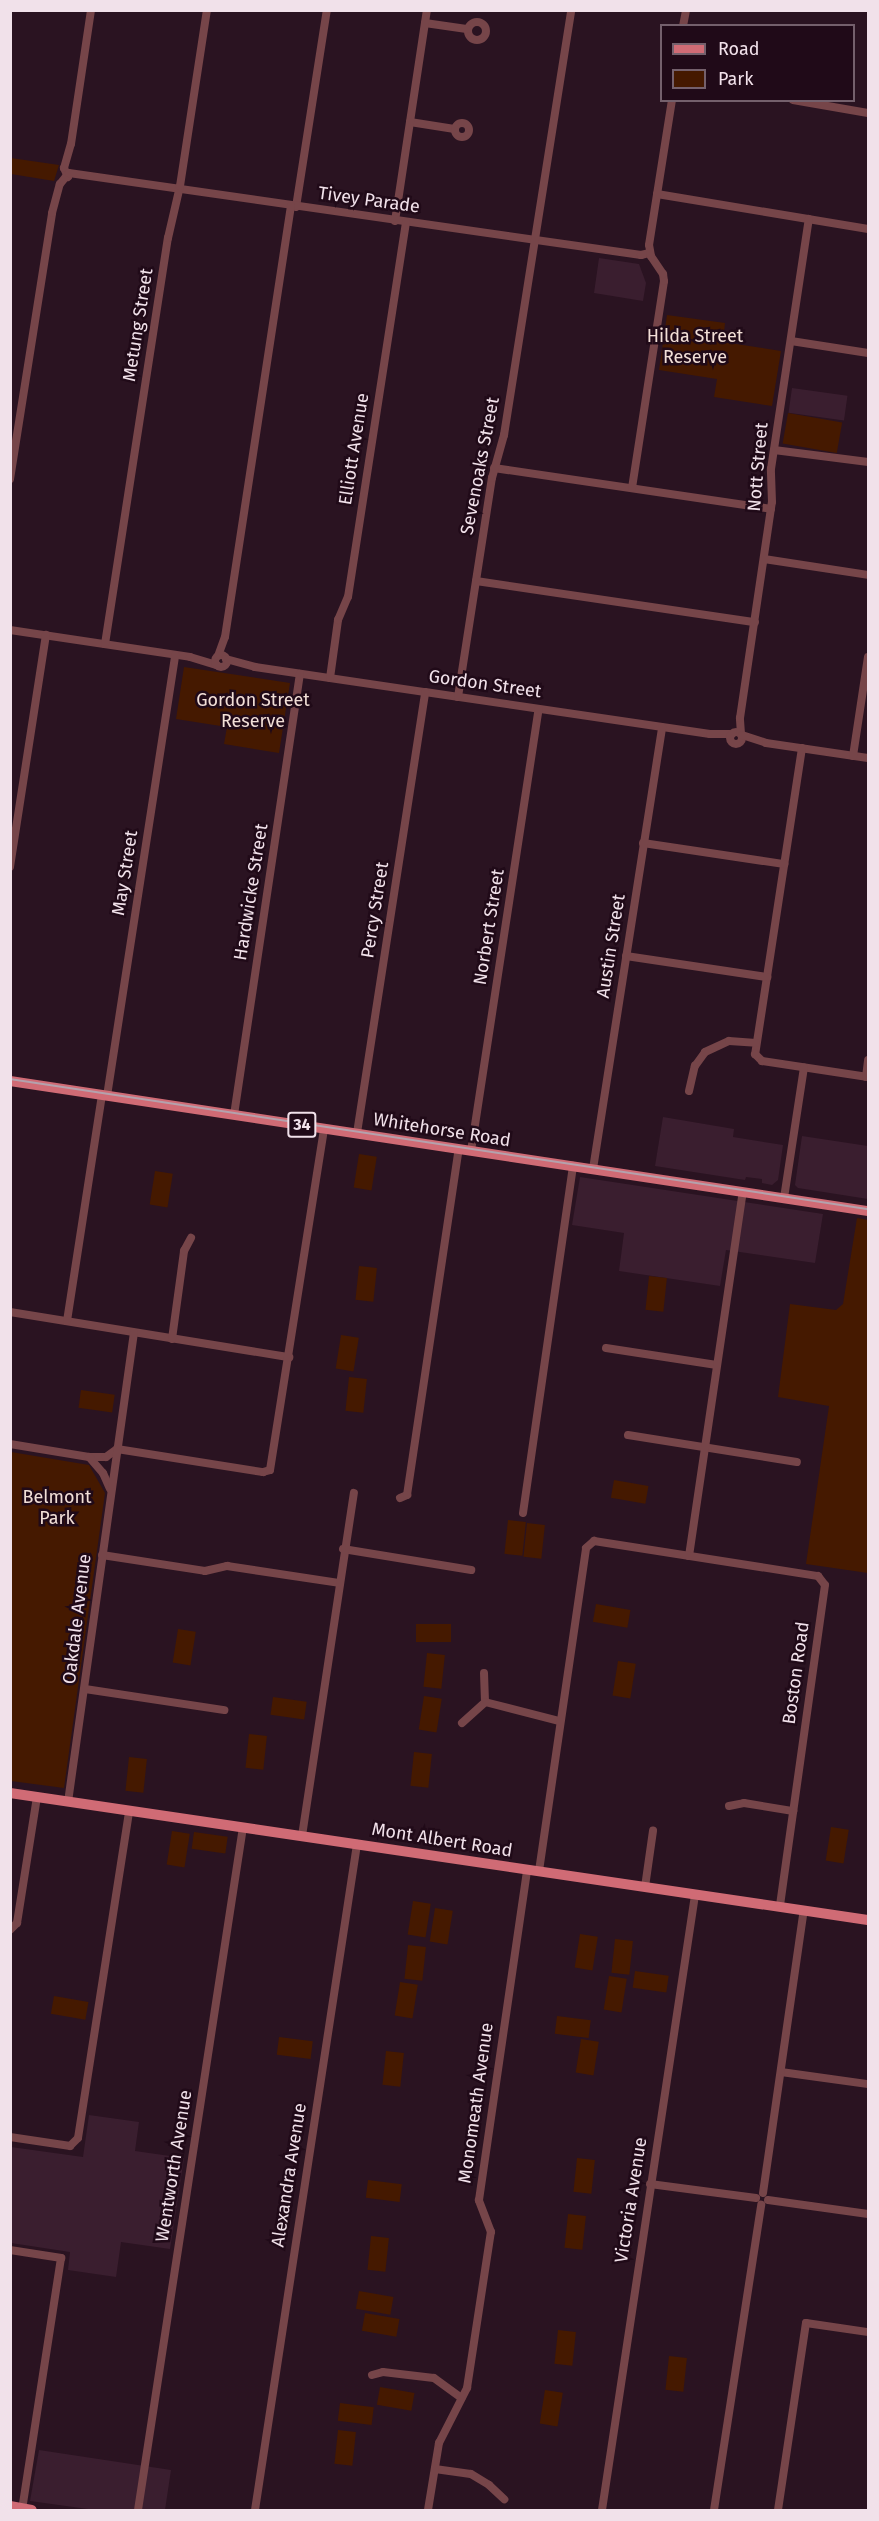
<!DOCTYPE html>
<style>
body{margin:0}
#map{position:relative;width:879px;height:2521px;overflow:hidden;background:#2a1321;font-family:"Fira Sans",sans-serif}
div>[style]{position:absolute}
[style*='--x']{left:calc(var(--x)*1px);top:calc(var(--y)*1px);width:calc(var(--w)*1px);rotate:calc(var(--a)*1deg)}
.built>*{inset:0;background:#3a1e2f;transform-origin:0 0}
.green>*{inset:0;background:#451900;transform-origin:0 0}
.minor>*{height:8px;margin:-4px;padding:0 4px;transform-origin:4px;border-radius:4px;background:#764549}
.minor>.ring{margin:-4px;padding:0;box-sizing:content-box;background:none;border:8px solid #764549;border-radius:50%}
.major>*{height:10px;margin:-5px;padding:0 5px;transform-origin:5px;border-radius:5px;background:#d06b75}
.tram>*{height:1.5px;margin:-0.75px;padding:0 0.75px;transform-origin:0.75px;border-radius:0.75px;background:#b4a2ad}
span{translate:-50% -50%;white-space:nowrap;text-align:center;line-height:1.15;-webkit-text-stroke:5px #200a18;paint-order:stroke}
.shield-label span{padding:2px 4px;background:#200a18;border:2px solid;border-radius:4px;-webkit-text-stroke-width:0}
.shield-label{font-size:16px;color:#f1e1ea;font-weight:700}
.street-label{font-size:18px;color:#f1e1ea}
.park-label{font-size:18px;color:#f2dfd7}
.frame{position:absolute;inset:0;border:12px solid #f1e1ea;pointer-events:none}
.legend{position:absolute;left:660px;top:24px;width:195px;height:78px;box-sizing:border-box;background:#200a18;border:2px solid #74606c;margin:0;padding:8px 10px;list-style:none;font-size:18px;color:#f1e1ea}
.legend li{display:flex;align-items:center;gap:12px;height:30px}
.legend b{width:30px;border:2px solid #74606c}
</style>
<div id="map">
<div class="built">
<i style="clip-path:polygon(599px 258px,639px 264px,646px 283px,643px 301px,594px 293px)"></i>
<i style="left:792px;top:388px;width:56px;height:25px;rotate:8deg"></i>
<i style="clip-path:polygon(663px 1117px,734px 1129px,733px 1137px,783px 1145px,778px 1180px,772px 1185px,762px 1183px,762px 1179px,746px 1177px,745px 1180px,655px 1166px)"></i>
<i style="clip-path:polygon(802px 1136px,868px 1146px,868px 1199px,798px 1188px,795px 1185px)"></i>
<i style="clip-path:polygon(580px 1177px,823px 1214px,815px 1263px,726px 1250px,720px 1286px,619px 1271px,624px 1233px,572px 1225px)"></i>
<i style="clip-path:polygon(89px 2115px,139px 2122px,135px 2151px,184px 2158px,170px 2249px,121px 2242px,116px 2277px,68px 2270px,70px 2252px,11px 2243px,11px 2147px,83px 2157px)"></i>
<i style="clip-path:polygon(39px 2450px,171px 2470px,165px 2510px,95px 2510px,30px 2501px)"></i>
</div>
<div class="green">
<i style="clip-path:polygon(11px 158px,59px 165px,54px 181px,11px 174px)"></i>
<i style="clip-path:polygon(667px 315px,725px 323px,723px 342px,781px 351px,772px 406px,714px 397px,717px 379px,659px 370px)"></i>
<i style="left:788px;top:413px;width:55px;height:31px;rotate:10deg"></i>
<i style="clip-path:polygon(184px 667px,290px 683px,279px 753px,224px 744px,227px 727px,176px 719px)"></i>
<i style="left:359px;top:1154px;width:18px;height:34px;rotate:9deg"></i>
<i style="left:155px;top:1171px;width:18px;height:34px;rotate:9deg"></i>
<i style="clip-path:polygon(857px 1218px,868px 1220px,868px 1573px,806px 1564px,829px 1406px,778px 1397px,790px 1304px,836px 1310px,843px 1304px)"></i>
<i style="left:359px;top:1266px;width:18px;height:34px;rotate:6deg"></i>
<i style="left:649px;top:1276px;width:18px;height:34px;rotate:6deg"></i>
<i style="left:341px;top:1335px;width:18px;height:34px;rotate:9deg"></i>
<i style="left:349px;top:1377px;width:18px;height:34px;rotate:6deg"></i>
<i style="left:81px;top:1390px;width:34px;height:18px;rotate:8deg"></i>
<i style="clip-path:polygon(11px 1452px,89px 1465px,105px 1493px,64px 1788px,11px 1781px)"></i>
<i style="left:614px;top:1480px;width:35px;height:18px;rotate:10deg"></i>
<i style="left:508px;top:1520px;width:18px;height:34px;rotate:6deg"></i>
<i style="left:527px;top:1523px;width:18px;height:34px;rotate:6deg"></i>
<i style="left:596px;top:1604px;width:35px;height:18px;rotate:10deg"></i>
<i style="left:451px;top:1624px;width:18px;height:35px;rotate:90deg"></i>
<i style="left:178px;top:1629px;width:18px;height:34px;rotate:9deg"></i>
<i style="left:427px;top:1653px;width:18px;height:34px;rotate:6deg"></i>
<i style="left:618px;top:1661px;width:18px;height:35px;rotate:9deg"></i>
<i style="left:424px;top:1696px;width:18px;height:34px;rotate:9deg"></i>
<i style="left:273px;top:1697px;width:34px;height:18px;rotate:8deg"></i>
<i style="left:249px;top:1734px;width:18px;height:34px;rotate:6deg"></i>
<i style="left:414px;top:1752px;width:18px;height:34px;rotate:6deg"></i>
<i style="left:129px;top:1757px;width:18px;height:34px;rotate:6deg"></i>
<i style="left:831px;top:1827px;width:18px;height:34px;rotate:9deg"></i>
<i style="left:172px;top:1831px;width:18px;height:34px;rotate:9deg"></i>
<i style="left:194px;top:1832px;width:34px;height:17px;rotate:8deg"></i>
<i style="left:413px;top:1901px;width:18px;height:34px;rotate:9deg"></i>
<i style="left:435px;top:1908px;width:18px;height:34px;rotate:9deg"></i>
<i style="left:580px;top:1934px;width:18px;height:34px;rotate:9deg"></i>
<i style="left:615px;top:1939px;width:18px;height:34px;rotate:6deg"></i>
<i style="left:408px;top:1945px;width:18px;height:34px;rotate:6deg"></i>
<i style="left:635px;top:1971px;width:34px;height:17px;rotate:8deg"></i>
<i style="left:609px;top:1976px;width:18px;height:34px;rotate:9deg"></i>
<i style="left:400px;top:1982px;width:18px;height:34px;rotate:9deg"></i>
<i style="left:54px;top:1996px;width:35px;height:18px;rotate:10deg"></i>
<i style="left:557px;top:2016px;width:34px;height:18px;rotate:7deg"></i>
<i style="left:279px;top:2037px;width:34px;height:18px;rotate:7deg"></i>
<i style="left:581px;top:2039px;width:18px;height:34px;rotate:9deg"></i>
<i style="left:386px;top:2051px;width:18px;height:34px;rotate:6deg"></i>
<i style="left:577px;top:2158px;width:18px;height:34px;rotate:6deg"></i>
<i style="left:368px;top:2180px;width:34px;height:18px;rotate:7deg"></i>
<i style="left:568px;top:2214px;width:18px;height:34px;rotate:6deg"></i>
<i style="left:371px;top:2236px;width:18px;height:34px;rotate:6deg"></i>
<i style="left:359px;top:2291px;width:35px;height:18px;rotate:10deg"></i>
<i style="left:365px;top:2313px;width:35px;height:18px;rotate:10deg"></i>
<i style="left:558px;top:2330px;width:18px;height:34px;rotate:6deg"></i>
<i style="left:669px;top:2356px;width:18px;height:34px;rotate:6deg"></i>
<i style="left:380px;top:2387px;width:35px;height:18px;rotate:10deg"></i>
<i style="left:545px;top:2390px;width:18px;height:34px;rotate:9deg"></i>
<i style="left:340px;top:2403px;width:34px;height:18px;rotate:7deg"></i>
<i style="left:338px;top:2430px;width:18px;height:34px;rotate:6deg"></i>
</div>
<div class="minor">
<i class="ring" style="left:468px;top:22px;width:10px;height:10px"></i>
<i style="--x:425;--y:23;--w:42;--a:8.1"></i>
<i style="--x:683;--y:26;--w:16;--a:-79"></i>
<i style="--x:793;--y:100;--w:76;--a:9.8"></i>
<i style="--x:410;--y:122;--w:45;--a:9"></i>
<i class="ring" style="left:455px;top:123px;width:6px;height:6px"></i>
<i style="--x:68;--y:177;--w:10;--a:-114"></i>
<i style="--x:64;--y:168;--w:25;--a:-74"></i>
<i style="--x:71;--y:144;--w:135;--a:-81.5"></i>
<i style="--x:657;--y:194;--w:214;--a:9.4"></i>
<i style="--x:296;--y:207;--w:199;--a:-81.1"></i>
<i style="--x:395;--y:221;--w:213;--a:-81.4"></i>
<i style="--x:791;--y:341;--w:78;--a:8.9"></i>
<i style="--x:774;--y:450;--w:95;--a:7.3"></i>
<i style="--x:494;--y:468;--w:280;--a:8.4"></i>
<i style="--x:10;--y:479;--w:269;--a:-81"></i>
<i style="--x:52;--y:213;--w:30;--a:-75"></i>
<i style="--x:60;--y:184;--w:14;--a:-51"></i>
<i style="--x:69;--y:173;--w:578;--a:8.16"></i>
<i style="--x:641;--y:255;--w:9;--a:-13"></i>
<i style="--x:632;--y:488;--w:209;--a:-81.2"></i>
<i style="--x:664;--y:281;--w:7;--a:-98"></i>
<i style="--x:663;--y:274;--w:22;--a:-124"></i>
<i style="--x:651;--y:256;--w:11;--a:-100"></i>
<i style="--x:649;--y:245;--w:147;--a:-81"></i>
<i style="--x:764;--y:559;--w:105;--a:8.7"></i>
<i style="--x:476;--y:581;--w:282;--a:8.4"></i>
<i style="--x:10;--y:630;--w:182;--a:8.5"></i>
<i style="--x:190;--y:657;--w:28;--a:17"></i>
<i style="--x:105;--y:644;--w:411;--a:-81.2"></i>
<i style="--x:168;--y:238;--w:53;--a:-77"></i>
<i style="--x:180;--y:186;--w:178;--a:-81.3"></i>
<i class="ring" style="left:215px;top:655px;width:4px;height:4px"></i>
<i style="--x:218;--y:656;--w:20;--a:-70"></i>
<i style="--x:225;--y:637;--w:436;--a:-81.3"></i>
<i style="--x:226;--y:659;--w:30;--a:15"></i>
<i style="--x:255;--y:667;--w:172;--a:8.4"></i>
<i style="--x:425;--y:692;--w:288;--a:8.4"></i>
<i style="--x:710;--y:734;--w:22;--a:0"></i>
<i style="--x:330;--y:678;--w:59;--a:-82.1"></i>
<i style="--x:338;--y:620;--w:25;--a:-67"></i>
<i style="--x:348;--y:597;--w:379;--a:-81.2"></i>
<i style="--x:458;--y:697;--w:222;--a:-81.2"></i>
<i style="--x:492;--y:478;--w:45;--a:-74.4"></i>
<i style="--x:504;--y:435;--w:430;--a:-81"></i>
<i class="ring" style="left:730px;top:732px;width:4px;height:4px"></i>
<i style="--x:741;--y:734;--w:16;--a:-94"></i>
<i style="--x:740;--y:718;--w:218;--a:-81.6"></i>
<i style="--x:772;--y:502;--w:33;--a:-92"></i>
<i style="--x:771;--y:469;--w:253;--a:-81.4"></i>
<i style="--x:742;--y:735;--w:25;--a:18"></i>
<i style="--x:766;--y:743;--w:103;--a:8.4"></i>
<i style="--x:802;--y:748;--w:310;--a:98.7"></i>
<i style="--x:755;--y:1054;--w:10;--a:45"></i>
<i style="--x:762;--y:1061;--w:107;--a:8.6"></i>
<i style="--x:853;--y:756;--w:100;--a:-81.4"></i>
<i style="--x:643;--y:843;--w:143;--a:8.5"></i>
<i style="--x:10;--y:867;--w:235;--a:-81.2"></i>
<i style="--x:626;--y:956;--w:143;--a:8.5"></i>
<i style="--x:866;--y:1077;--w:17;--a:-83"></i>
<i style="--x:689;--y:1091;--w:26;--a:-77"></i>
<i style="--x:695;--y:1066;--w:17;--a:-54"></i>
<i style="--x:705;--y:1052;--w:26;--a:-25"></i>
<i style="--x:729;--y:1041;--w:27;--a:4"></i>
<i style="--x:107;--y:1096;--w:446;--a:-81.2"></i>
<i style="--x:234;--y:1115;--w:446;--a:-81.5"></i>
<i style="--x:357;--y:1133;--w:446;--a:-81.2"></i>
<i style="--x:471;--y:1151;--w:447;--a:-81.3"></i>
<i style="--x:593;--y:1169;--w:447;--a:-81.1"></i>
<i style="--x:784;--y:1198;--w:132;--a:-81.3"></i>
<i style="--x:10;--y:1312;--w:283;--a:9.2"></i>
<i style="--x:67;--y:1321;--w:229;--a:-81.2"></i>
<i style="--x:172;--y:1339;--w:89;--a:-82.2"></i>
<i style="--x:184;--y:1251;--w:15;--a:-62"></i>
<i style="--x:606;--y:1348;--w:112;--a:8.7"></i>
<i style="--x:628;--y:1435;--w:171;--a:9.1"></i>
<i style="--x:10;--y:1444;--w:80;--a:9.3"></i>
<i style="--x:89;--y:1457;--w:17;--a:0"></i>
<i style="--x:106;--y:1457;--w:14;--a:-36"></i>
<i style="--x:117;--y:1449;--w:148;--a:9"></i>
<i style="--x:263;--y:1472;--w:7;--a:-16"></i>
<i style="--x:270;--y:1470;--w:346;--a:-81"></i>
<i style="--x:89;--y:1457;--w:21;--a:49"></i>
<i style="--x:103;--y:1473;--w:17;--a:66"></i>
<i style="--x:400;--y:1498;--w:8;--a:-23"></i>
<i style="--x:407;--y:1495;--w:350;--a:-81.5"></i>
<i style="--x:523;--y:1513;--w:351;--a:-81.8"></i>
<i style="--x:343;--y:1549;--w:130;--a:9.3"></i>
<i style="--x:102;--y:1555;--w:104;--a:8.8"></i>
<i style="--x:205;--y:1571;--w:23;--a:-13"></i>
<i style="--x:227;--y:1566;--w:113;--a:8.6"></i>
<i style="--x:689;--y:1556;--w:368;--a:-81.6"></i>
<i style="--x:484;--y:1673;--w:29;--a:88"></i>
<i style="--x:485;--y:1702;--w:76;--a:14.4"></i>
<i style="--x:85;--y:1689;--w:141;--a:8.6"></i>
<i style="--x:462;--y:1723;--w:31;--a:-42"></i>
<i style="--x:68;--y:1802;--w:474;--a:-82"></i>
<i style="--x:729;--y:1806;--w:15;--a:-11"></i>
<i style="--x:744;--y:1803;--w:50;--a:9.3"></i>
<i style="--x:302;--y:1836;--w:347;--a:-81.4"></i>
<i style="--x:539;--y:1871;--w:326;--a:-81.7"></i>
<i style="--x:586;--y:1548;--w:11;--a:-41"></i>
<i style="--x:594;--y:1541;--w:227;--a:8.9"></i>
<i style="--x:818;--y:1576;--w:11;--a:52"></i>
<i style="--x:825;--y:1585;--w:324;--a:98"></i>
<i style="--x:645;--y:1887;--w:57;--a:-81.9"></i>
<i style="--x:10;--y:1930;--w:10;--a:-45"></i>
<i style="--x:17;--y:1923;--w:128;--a:-81"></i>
<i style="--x:781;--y:2072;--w:88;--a:7.9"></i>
<i style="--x:10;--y:2137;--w:61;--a:8.5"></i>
<i style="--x:70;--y:2146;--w:11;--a:-45"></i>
<i style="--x:78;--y:2138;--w:331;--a:-81.1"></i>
<i style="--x:650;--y:2184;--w:107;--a:7.5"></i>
<i style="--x:763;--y:2193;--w:286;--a:-81.8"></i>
<i style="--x:768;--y:2200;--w:101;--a:8"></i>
<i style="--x:10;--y:2250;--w:52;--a:8.9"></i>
<i style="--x:61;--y:2258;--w:254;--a:98.8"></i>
<i style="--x:372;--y:2375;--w:11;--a:-15"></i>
<i style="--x:383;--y:2372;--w:51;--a:6.7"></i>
<i style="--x:434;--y:2378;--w:34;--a:36"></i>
<i style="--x:435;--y:2469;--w:36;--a:8"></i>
<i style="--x:471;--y:2474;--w:21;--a:31"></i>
<i style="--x:489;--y:2485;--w:21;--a:43"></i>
<i style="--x:138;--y:2510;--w:691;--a:-81.26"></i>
<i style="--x:255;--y:2510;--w:674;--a:-81.29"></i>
<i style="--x:428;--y:2510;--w:68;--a:-80.7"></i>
<i style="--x:439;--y:2443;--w:62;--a:-63"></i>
<i style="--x:467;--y:2388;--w:158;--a:-81.3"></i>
<i style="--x:491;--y:2232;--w:34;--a:-111"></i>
<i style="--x:479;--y:2200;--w:334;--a:-81.7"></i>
<i style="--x:602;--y:2510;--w:622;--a:-81.4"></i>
<i style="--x:714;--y:2510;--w:309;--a:-81.2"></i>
<i style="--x:778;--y:2510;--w:189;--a:-81.5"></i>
<i style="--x:806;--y:2323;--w:63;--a:8.3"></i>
</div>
<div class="major">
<i style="--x:10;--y:1081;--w:868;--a:8.62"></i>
<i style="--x:10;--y:1793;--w:867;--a:8.42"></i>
<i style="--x:10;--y:2506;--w:22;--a:10"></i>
</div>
<div class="tram">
<i style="--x:10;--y:1079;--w:868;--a:8.62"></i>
</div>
<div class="shield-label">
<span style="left:302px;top:1125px">34</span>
</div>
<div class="street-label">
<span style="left:369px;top:200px;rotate:8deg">Tivey Parade</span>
<span style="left:138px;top:325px;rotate:-81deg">Metung Street</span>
<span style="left:354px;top:449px;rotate:-81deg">Elliott Avenue</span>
<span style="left:480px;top:466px;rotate:-79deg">Sevenoaks Street</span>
<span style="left:758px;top:467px;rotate:-85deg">Nott Street</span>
<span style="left:485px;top:684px;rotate:8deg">Gordon Street</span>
<span style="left:125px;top:873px;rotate:-81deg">May Street</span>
<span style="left:251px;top:892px;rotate:-81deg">Hardwicke Street</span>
<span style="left:375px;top:910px;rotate:-81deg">Percy Street</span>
<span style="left:489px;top:927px;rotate:-81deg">Norbert Street</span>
<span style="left:611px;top:946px;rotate:-81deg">Austin Street</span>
<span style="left:442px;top:1130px;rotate:9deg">Whitehorse Road</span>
<span style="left:77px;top:1619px;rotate:-83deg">Oakdale Avenue</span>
<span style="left:796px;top:1673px;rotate:-82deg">Boston Road</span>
<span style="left:442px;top:1840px;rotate:9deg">Mont Albert Road</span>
<span style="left:476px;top:2103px;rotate:-82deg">Monomeath Avenue</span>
<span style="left:174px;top:2166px;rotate:-81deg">Wentworth Avenue</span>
<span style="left:289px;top:2175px;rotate:-81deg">Alexandra Avenue</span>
<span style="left:631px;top:2200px;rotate:-81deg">Victoria Avenue</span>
</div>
<div class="park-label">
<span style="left:695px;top:347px">Hilda Street<br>Reserve</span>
<span style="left:253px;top:711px">Gordon Street<br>Reserve</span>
<span style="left:57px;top:1508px">Belmont<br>Park</span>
</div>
<div class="frame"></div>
<ul class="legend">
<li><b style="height:8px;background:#d06b75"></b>Road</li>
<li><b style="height:16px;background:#451900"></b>Park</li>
</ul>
</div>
